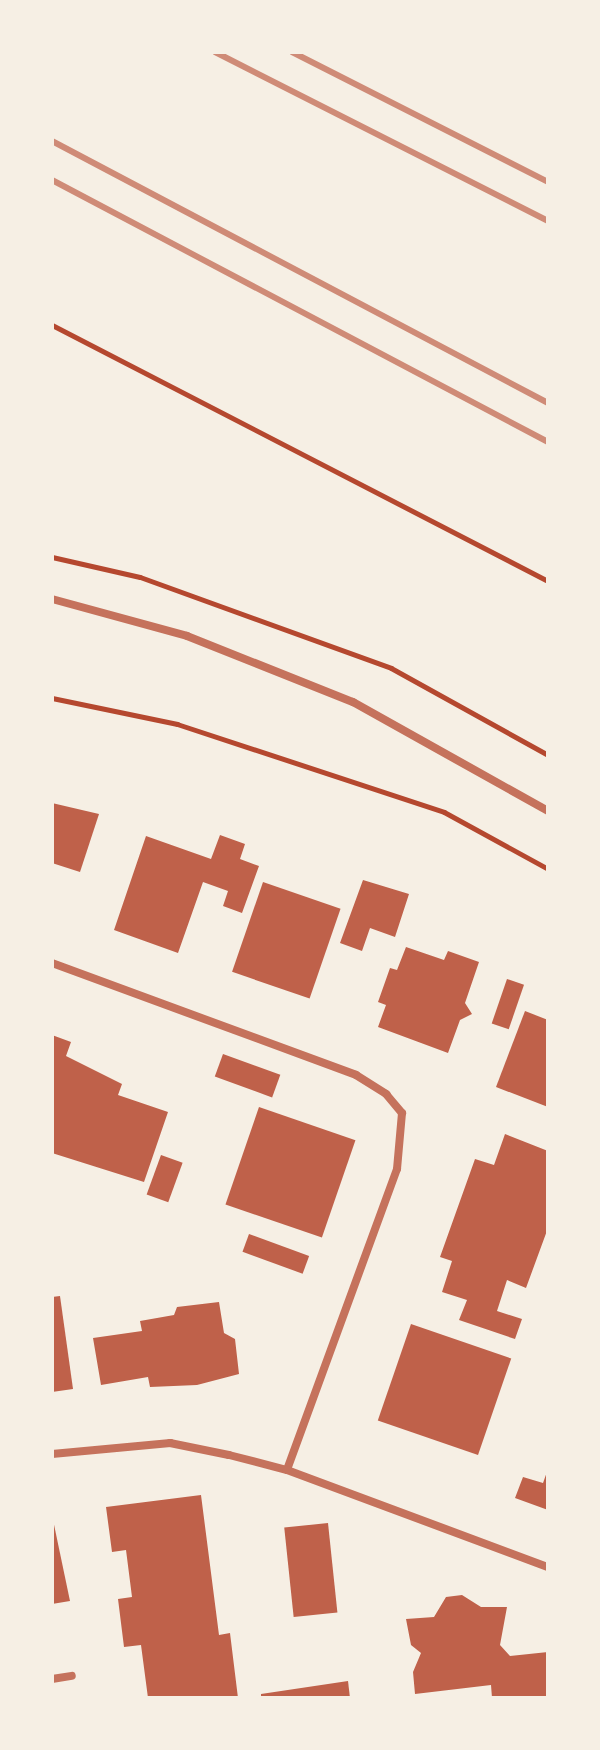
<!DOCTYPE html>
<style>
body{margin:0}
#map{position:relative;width:600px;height:1750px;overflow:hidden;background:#f6efe4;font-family:"Fira Sans",sans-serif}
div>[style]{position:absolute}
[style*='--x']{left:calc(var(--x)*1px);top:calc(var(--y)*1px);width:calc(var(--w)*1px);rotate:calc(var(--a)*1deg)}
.building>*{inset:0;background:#bf614a;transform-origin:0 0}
.path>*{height:5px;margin:-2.5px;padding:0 2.5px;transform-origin:2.5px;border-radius:2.5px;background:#b5482f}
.minor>*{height:8px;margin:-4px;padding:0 4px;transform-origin:4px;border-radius:4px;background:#c5725c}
.rail>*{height:6px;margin:-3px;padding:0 3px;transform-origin:3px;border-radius:3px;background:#cf8b77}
span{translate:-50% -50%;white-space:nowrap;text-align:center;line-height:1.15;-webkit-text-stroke:8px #f6efe4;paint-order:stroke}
.frame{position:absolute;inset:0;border:54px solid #f6efe4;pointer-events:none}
</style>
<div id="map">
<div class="building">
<i style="clip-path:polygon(52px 803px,99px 814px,80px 872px,52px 863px)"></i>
<i style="clip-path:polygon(220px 835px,245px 844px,240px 859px,259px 866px,242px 913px,223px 906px,228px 891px,203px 882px,178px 953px,114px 930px,146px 836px,211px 859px)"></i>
<i style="clip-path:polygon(363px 880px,409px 894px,395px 937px,370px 928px,362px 951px,340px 943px)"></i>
<i style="left:263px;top:882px;width:82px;height:95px;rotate:19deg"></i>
<i style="clip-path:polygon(406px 947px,444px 960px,448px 951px,479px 962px,465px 1003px,472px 1014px,460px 1020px,448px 1053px,378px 1027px,386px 1005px,378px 1002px,390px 968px,397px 970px)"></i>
<i style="left:507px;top:979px;width:18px;height:47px;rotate:19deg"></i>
<i style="clip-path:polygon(525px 1011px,548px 1020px,548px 1107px,496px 1087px)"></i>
<i style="clip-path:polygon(52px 1035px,71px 1042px,66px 1056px,122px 1084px,118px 1095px,168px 1112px,144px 1182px,52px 1153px)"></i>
<i style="left:223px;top:1054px;width:61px;height:24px;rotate:20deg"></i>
<i style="left:259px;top:1107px;width:102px;height:103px;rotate:19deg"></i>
<i style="clip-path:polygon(505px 1134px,548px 1151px,548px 1228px,526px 1288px,507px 1280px,497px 1311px,522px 1319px,515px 1339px,459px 1320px,467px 1300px,442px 1292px,452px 1261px,440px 1257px,475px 1159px,494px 1165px)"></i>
<i style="left:161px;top:1155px;width:23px;height:42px;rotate:20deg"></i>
<i style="left:249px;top:1234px;width:64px;height:19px;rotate:20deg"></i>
<i style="clip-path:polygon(60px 1296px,73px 1389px,52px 1392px,52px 1297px)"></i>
<i style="clip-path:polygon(219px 1302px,224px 1333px,235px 1339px,239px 1374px,197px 1385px,150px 1387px,148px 1377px,101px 1385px,93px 1338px,142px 1331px,140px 1321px,174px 1315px,177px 1307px)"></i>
<i style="left:411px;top:1324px;width:106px;height:102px;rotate:19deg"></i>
<i style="clip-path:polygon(548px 1469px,548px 1510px,515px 1498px,523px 1477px,543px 1483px)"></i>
<i style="clip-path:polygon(201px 1495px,219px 1635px,230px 1633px,238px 1698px,148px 1698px,141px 1645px,124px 1647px,118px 1599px,132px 1597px,126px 1550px,112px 1552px,106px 1507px)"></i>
<i style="clip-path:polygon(52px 1515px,70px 1601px,52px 1604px)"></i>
<i style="left:328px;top:1523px;width:90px;height:44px;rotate:84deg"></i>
<i style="clip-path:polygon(462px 1595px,481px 1607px,507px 1607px,500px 1645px,510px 1656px,548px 1652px,548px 1698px,492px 1698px,491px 1685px,415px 1694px,413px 1672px,421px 1653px,411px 1645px,406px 1619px,434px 1617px,446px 1597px)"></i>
<i style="clip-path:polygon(348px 1681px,350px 1698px,261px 1698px,261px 1694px)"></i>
</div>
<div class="path">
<i style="--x:52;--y:325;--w:558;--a:27.3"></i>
<i style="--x:52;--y:557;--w:90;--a:12.8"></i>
<i style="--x:140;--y:577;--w:267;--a:19.9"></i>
<i style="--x:391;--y:668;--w:179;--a:29"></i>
<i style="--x:52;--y:698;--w:128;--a:11.7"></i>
<i style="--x:177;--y:724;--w:281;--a:18.2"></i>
<i style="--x:444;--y:812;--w:119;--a:28.7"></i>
</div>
<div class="minor">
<i style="--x:52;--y:599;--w:140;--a:15.3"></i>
<i style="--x:187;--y:636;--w:179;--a:21.7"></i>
<i style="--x:353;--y:702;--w:223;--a:29.2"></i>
<i style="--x:52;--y:963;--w:324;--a:20.2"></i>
<i style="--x:356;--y:1075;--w:36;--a:32"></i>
<i style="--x:386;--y:1094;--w:25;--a:50"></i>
<i style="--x:402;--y:1113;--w:56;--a:95.1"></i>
<i style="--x:397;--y:1169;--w:320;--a:110.1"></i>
<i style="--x:52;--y:1454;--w:119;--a:-5.3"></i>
<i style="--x:170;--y:1443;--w:60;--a:11.5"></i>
<i style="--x:229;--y:1455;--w:60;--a:14.5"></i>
<i style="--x:287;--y:1470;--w:278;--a:20.4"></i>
<i style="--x:52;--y:1679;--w:20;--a:-9"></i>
</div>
<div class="rail">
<i style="--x:215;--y:52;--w:373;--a:26.9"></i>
<i style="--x:292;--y:52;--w:287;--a:26.9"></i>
<i style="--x:52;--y:141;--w:561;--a:27.84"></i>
<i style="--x:52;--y:180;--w:561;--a:27.84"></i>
</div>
<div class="frame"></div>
</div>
